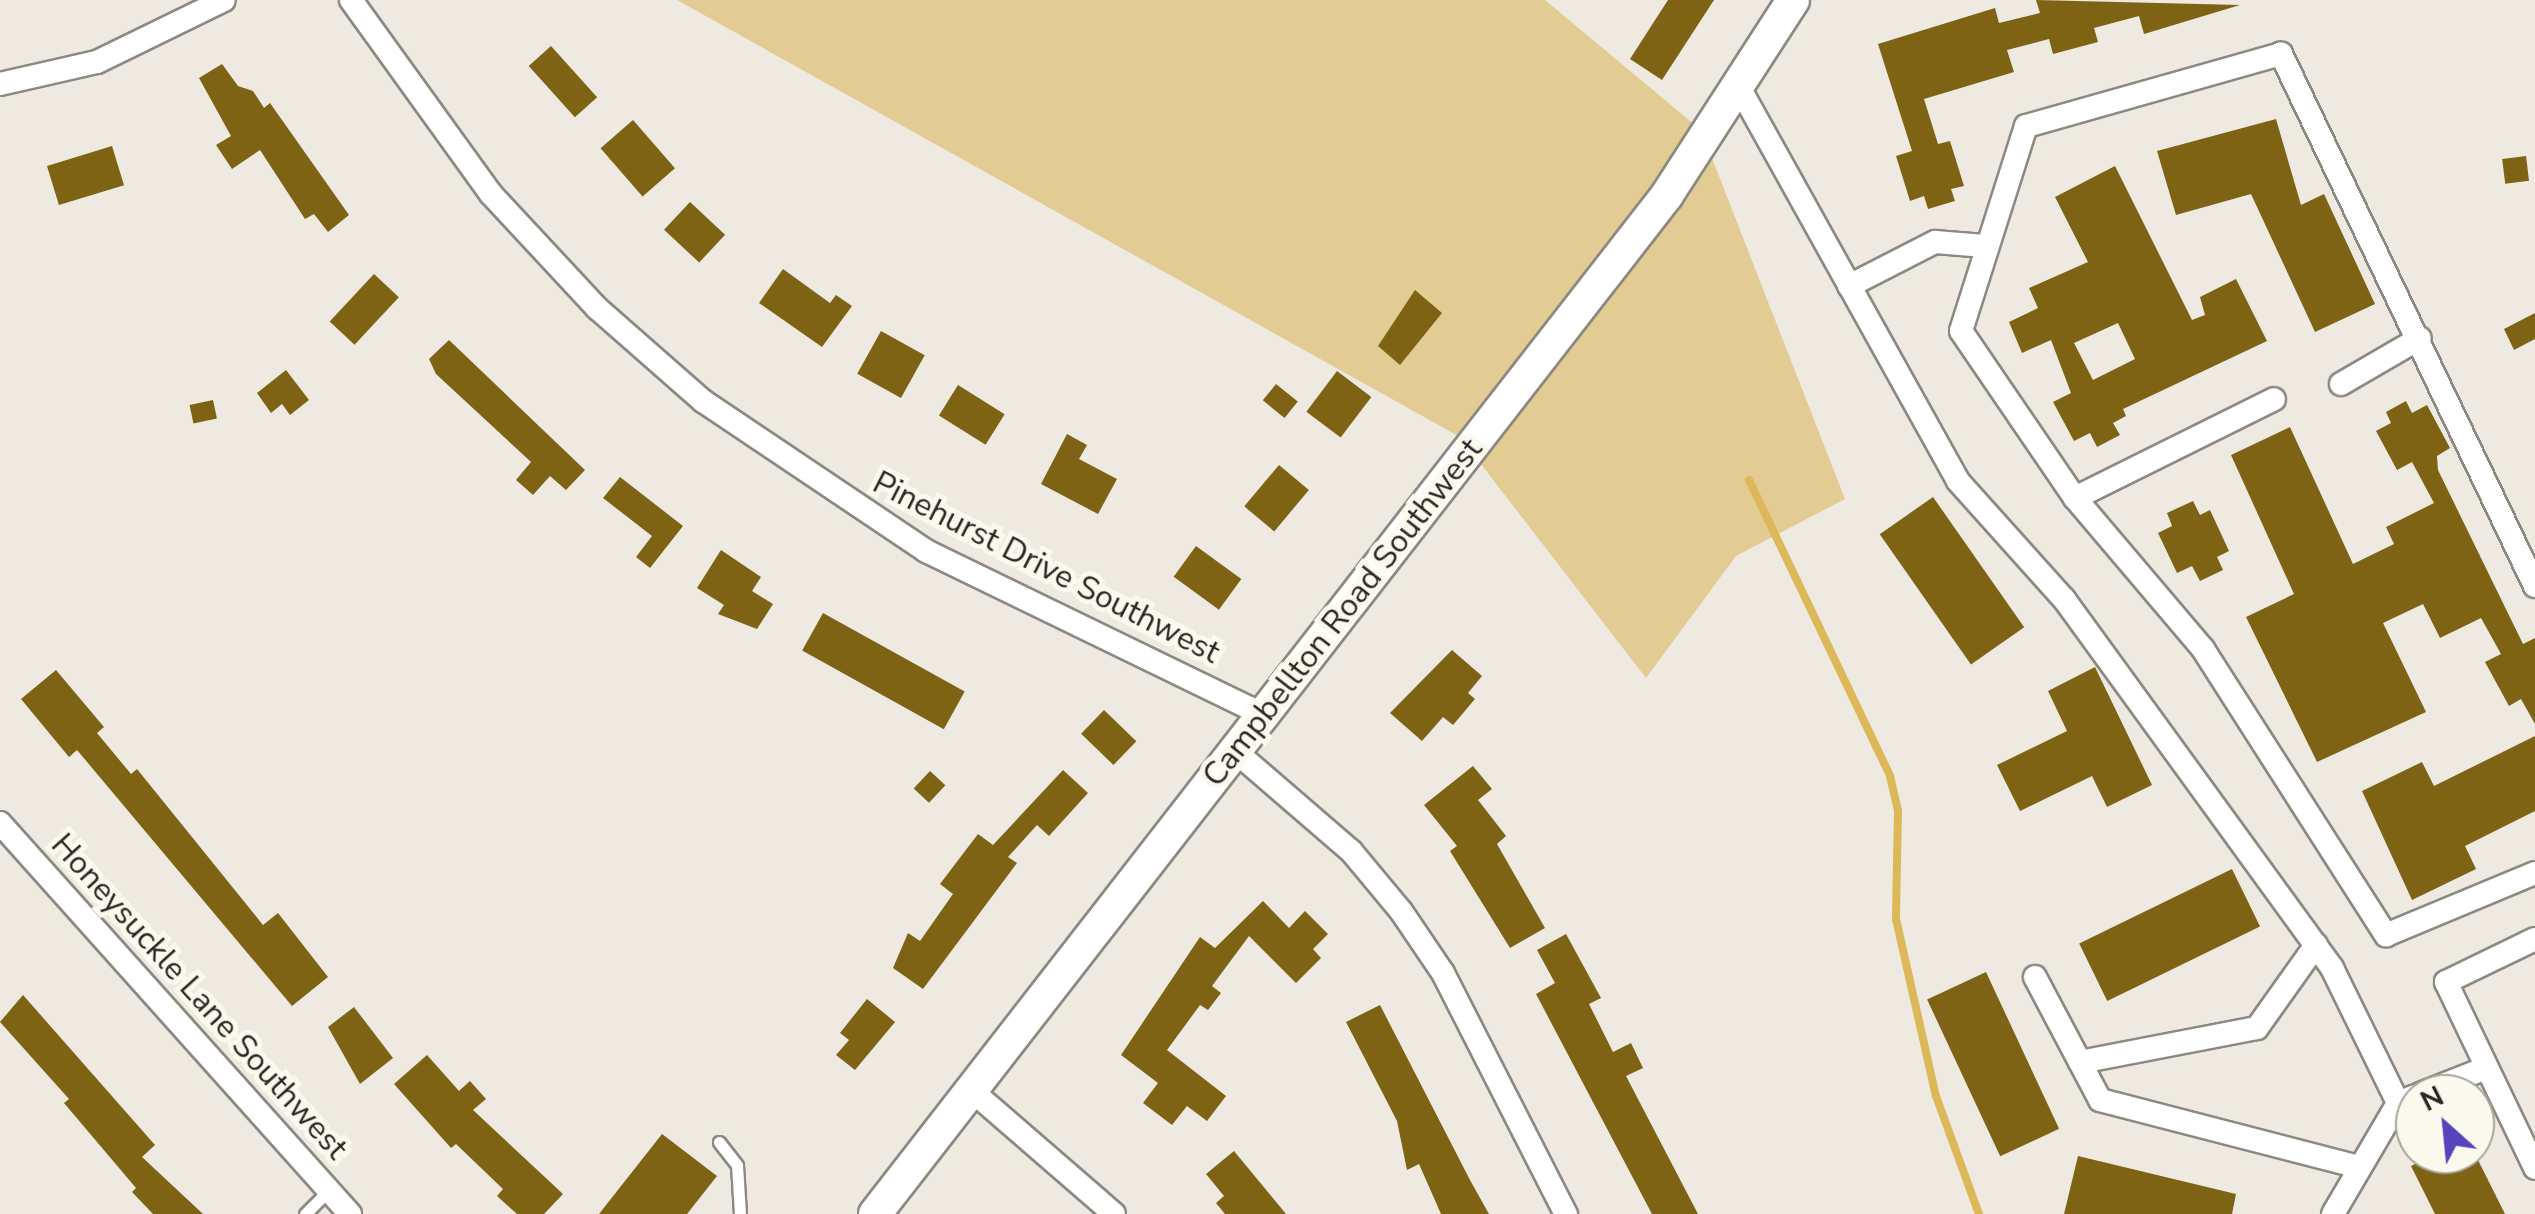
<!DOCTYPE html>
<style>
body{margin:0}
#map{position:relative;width:2535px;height:1214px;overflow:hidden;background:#eeeae1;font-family:"Nunito Sans",sans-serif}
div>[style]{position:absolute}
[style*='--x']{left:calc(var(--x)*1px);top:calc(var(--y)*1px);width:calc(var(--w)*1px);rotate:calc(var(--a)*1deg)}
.green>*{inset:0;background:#e2cc94}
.stream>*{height:8px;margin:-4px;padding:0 4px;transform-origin:4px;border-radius:4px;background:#ddb859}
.building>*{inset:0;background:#7e6314;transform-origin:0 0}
.roads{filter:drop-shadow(2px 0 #8c8980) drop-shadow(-2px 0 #8c8980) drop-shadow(0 2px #8c8980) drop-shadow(0 -2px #8c8980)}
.service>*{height:11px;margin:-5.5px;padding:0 5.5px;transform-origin:5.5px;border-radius:5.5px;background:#fff}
.minor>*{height:22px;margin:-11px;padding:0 11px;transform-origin:11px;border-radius:11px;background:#fff}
.secondary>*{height:32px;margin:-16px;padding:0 16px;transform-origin:16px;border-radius:16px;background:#fff}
span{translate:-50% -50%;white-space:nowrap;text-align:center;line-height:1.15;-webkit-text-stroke:10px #fbf8ee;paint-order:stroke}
.street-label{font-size:32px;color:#282723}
.north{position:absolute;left:2395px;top:1074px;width:100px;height:100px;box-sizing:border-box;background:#fbf8ee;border:2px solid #a7a49d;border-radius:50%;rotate:333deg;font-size:28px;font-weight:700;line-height:40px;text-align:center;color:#282723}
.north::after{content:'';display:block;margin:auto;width:35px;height:45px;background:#5644bc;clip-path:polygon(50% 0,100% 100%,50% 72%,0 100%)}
</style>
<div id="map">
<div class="green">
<i style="clip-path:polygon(677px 0,1545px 0,1701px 130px,1845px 499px,1736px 556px,1646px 678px,1460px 437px)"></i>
</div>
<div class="stream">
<i style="--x:1749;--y:480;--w:328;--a:64.5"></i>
<i style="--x:1890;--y:776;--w:36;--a:77"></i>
<i style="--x:1898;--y:811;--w:108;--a:91.1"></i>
<i style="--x:1896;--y:919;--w:181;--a:77.3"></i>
<i style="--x:1936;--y:1096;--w:126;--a:70"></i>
</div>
<div class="building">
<i style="clip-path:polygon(1668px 0,1714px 0,1662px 80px,1630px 59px)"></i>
<i style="clip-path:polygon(2036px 0,2240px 5px,2144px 34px,2139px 16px,2094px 28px,2098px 42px,2053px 54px,2049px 39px,2007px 50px,2014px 72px,1924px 99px,1938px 144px,1950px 141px,1964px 186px,1951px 189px,1955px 201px,1928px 209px,1924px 196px,1910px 201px,1896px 156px,1912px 151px,1878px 44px,1995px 8px,1999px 23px,2040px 13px)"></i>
<i style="left:551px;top:46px;width:69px;height:30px;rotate:48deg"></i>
<i style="clip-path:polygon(222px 64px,238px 86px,253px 91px,264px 108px,270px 103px,349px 215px,328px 232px,314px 214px,305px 219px,260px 150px,232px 169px,216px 145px,231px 136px,199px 78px)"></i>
<i style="clip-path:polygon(2276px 119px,2301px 205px,2324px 194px,2375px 304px,2315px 332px,2251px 194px,2176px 215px,2157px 151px)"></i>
<i style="left:633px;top:120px;width:64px;height:43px;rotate:49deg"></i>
<i style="left:112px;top:146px;width:41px;height:68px;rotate:73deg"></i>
<i style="left:2526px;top:156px;width:25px;height:24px;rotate:83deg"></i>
<i style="clip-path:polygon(evenodd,2115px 166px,2192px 320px,2205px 315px,2200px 297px,2236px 279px,2267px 341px,2123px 409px,2126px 416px,2113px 423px,2120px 435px,2097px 447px,2090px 433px,2074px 441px,2053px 402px,2071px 393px,2051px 340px,2022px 353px,2009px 322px,2038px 308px,2029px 288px,2088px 262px,2055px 197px,2115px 166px,2118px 323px,2135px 359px,2093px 380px,2074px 343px,2118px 323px)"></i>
<i style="left:690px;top:202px;width:48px;height:38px;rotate:43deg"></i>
<i style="clip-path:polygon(783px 269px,830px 303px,836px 295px,852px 306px,822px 347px,759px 303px)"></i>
<i style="left:374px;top:274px;width:34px;height:65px;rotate:43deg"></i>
<i style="clip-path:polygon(1415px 290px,1442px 313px,1400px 365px,1378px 346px)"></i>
<i style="clip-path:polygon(2535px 313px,2535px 339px,2514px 350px,2504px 329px)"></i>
<i style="left:881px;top:331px;width:50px;height:49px;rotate:29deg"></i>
<i style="clip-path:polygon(449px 340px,585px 470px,566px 490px,550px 476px,533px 495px,516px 480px,531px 462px,436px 374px,429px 359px)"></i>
<i style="clip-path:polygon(286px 370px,309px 400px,290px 415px,282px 404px,271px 413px,257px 393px)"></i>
<i style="left:1337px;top:371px;width:43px;height:51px;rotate:37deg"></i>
<i style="left:1276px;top:384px;width:28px;height:21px;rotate:39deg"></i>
<i style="left:958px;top:385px;width:55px;height:36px;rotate:32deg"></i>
<i style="left:213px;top:400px;width:19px;height:24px;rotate:78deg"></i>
<i style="clip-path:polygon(2406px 401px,2412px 413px,2427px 405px,2450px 448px,2437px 456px,2438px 470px,2523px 644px,2535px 638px,2535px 724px,2521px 699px,2509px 706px,2485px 662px,2501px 654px,2481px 618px,2440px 638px,2423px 604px,2383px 623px,2426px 712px,2317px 762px,2246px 617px,2294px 594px,2231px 455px,2290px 427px,2353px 564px,2394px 544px,2386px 527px,2434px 503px,2412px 462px,2397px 470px,2376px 431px,2391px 423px,2386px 412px)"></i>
<i style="clip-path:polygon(1067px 434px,1087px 445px,1079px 459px,1117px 479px,1098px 514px,1041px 484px)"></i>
<i style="left:1279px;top:465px;width:39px;height:54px;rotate:40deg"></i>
<i style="clip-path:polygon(620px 477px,683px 526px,650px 568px,636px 557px,652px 536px,603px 498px)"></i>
<i style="left:1933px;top:497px;width:159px;height:65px;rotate:55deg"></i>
<i style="clip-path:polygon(2193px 501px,2200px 515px,2210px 510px,2229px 551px,2217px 557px,2223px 570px,2200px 581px,2192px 566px,2177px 573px,2158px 533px,2172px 526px,2167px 513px)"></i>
<i style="left:1196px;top:546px;width:56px;height:38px;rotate:36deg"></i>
<i style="clip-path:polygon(721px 550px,761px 577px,752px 591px,773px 604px,757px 629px,718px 614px,724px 605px,697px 588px)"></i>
<i style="left:823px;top:613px;width:162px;height:43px;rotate:29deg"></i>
<i style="clip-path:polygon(1452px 650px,1482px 676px,1468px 693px,1475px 699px,1453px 725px,1443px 717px,1422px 741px,1390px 713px)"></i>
<i style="clip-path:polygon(2095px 667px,2152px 785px,2107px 807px,2092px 776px,2020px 811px,1997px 765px,2067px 731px,2048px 691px)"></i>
<i style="clip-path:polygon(56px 670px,104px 727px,97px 733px,131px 774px,137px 769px,263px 925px,278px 913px,328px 977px,292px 1006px,77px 750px,69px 757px,21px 699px)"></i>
<i style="left:1104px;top:710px;width:45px;height:33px;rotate:44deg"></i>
<i style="clip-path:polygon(2535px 736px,2535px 811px,2465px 846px,2476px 869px,2412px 900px,2362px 791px,2422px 762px,2434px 786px)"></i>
<i style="clip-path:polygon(1473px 766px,1492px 789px,1478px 800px,1506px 836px,1497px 844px,1545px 928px,1510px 948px,1450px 851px,1457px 846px,1424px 805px)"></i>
<i style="clip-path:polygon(1063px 770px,1088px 793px,1049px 836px,1037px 825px,1008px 857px,1017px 863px,923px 989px,893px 968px,908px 933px,920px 941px,953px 894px,940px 884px,978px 834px,993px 845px)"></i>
<i style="left:930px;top:771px;width:21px;height:24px;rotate:43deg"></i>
<i style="left:2232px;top:869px;width:64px;height:170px;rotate:64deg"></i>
<i style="clip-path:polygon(1263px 901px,1289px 928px,1305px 911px,1328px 934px,1313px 949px,1321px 958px,1296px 983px,1249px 936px,1212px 986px,1221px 993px,1208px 1010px,1200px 1005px,1167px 1050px,1226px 1096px,1207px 1121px,1187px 1106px,1172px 1125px,1143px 1103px,1158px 1083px,1121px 1055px,1200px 937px,1215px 948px)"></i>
<i style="clip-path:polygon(1566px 934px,1601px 998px,1589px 1004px,1613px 1052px,1631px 1043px,1643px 1068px,1626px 1076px,1698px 1214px,1652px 1214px,1536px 994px,1555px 983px,1537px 950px)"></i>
<i style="left:1986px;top:972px;width:173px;height:65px;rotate:65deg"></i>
<i style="clip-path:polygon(23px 995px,155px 1145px,142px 1157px,203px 1214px,153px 1214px,132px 1192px,136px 1188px,64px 1103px,69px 1099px,0 1022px)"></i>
<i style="clip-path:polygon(867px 999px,895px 1022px,855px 1070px,836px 1055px,849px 1040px,840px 1033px)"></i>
<i style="clip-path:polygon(1380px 1005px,1470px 1180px,1489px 1214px,1441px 1214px,1419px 1164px,1407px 1170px,1397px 1121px,1346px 1022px)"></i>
<i style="clip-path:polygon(354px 1007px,393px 1058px,360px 1084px,328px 1027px)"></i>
<i style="clip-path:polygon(427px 1055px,459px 1091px,470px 1081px,486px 1099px,473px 1110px,563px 1194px,544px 1214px,517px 1214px,497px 1196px,503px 1189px,456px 1144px,451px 1148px,394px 1084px)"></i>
<i style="clip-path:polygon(662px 1134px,717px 1176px,687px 1214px,599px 1214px)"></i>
<i style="clip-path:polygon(1234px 1151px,1286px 1214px,1225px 1214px,1216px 1203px,1224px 1196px,1206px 1174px)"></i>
<i style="clip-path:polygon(2435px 1154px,2475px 1154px,2505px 1214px,2435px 1214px,2411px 1166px)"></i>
<i style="clip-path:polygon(2078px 1156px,2236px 1194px,2232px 1214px,2064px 1214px)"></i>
</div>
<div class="roads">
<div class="service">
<i style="--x:719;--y:1142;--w:29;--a:52"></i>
<i style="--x:737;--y:1165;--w:49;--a:86.5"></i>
<i style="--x:305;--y:1214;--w:34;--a:-45"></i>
</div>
<div class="minor">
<i style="--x:351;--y:0;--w:239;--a:54.2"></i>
<i style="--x:491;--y:194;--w:156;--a:47.1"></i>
<i style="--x:597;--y:308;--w:141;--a:41.3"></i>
<i style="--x:703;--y:401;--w:269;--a:33.9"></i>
<i style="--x:926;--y:551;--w:375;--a:25.9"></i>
<i style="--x:0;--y:84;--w:99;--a:-12.8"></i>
<i style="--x:97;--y:62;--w:141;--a:-26"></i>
<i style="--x:1740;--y:89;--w:449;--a:60.9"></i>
<i style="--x:1958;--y:481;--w:159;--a:48.1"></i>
<i style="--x:2064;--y:599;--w:456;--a:54"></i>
<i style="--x:2332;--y:968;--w:150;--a:63.9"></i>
<i style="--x:1849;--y:286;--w:97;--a:-27.1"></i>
<i style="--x:1935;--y:242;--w:50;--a:4.6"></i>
<i style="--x:2341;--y:384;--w:91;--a:-30.2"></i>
<i style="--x:2075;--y:498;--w:222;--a:-26.4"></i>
<i style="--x:2535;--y:586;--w:590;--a:-115.52"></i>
<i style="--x:2281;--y:54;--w:265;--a:164.2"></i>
<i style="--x:2026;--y:126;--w:215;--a:107.6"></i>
<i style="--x:1961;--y:331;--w:202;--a:55.7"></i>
<i style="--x:2075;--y:498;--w:198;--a:49.7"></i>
<i style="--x:2203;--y:649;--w:340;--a:57.4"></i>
<i style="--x:2386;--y:935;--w:161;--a:-22.6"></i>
<i style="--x:1235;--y:751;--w:153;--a:40.8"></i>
<i style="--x:1351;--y:851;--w:78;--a:50.2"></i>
<i style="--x:1401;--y:911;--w:75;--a:55.9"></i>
<i style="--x:1443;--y:973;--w:271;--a:63"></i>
<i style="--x:0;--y:823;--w:525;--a:48.17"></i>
<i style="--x:2535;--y:939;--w:99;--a:154.2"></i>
<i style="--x:2446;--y:982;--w:206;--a:64.4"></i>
<i style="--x:2035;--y:977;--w:139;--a:62.1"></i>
<i style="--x:2100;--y:1100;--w:268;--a:14.5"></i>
<i style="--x:2080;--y:1062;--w:180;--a:-10.9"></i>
<i style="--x:2257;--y:1028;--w:102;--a:-54.6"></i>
<i style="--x:971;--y:1090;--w:189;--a:40.9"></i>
<i style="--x:2420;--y:1094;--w:71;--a:-21.5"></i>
<i style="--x:2333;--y:1214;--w:129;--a:-59.6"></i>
<i style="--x:2398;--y:1103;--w:18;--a:-22"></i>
</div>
<div class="secondary">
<i style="--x:875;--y:1214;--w:1291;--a:-52.14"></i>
<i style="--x:1667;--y:195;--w:232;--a:-57.1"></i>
</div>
</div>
<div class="street-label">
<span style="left:1046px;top:568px;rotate:27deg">Pinehurst Drive Southwest</span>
<span style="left:1343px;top:613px;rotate:-52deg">Campbellton Road Southwest</span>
<span style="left:199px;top:997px;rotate:48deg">Honeysuckle Lane Southwest</span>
</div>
<div class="north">N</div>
</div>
